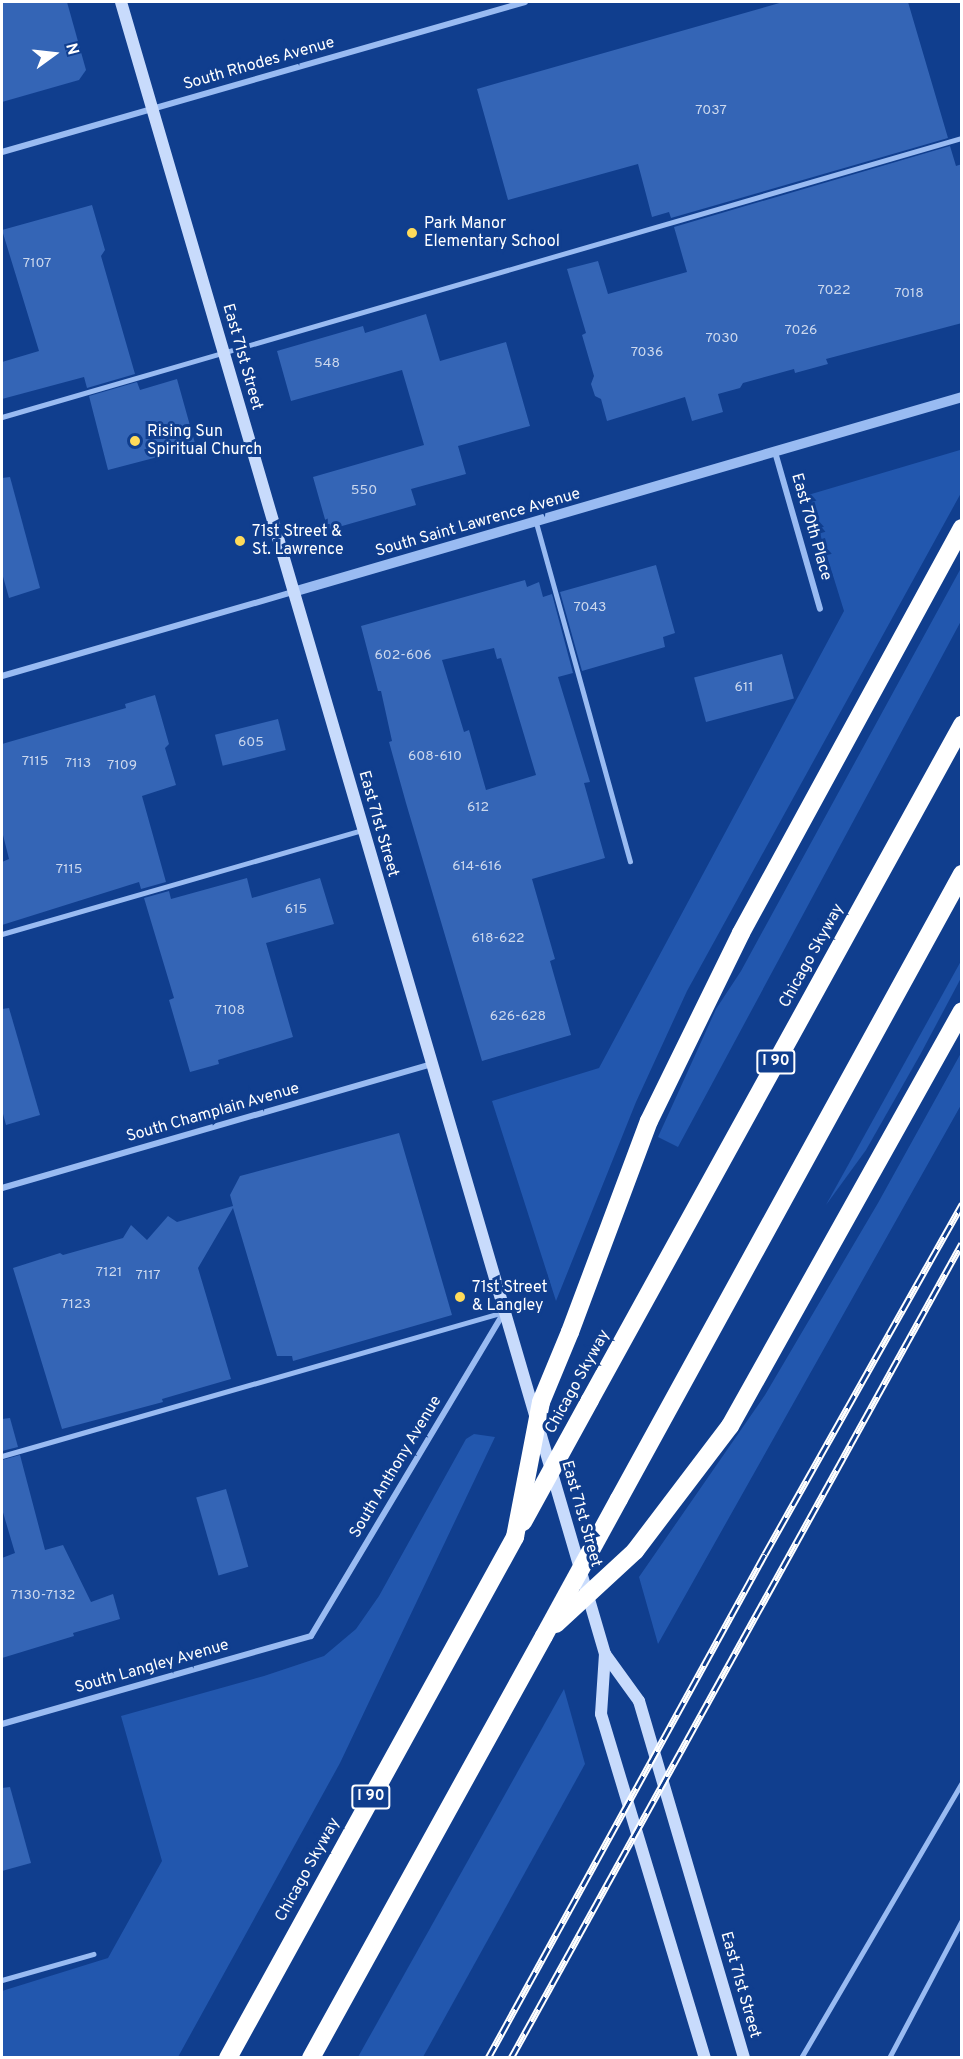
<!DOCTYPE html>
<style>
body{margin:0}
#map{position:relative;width:963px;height:2059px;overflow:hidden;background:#103e8e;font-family:Overpass,sans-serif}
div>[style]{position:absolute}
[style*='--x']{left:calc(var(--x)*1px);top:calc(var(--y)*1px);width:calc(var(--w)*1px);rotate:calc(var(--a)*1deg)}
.green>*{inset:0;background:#2257ae}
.building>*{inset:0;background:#3465b6;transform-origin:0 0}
.service>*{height:4.5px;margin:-2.25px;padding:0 2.25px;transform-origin:2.25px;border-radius:2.25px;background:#99bbf2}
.minor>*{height:6px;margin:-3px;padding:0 3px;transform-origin:3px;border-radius:3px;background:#99bbf2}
.tertiary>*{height:10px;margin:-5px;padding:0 5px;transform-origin:5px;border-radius:5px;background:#99bbf2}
.secondary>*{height:12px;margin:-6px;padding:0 6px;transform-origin:6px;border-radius:6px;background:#c8dbfc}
.motorway>*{height:18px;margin:-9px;padding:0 9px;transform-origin:9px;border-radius:9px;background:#fff}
.rail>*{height:7px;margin-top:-3.5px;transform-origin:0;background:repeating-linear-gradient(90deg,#103e8e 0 14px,#fff 0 28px);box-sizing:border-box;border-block:2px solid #fff}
.motorway-bridge>*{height:18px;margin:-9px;padding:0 9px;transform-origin:9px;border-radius:9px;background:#fff}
.dots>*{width:16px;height:16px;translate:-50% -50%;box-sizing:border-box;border:3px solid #103e8e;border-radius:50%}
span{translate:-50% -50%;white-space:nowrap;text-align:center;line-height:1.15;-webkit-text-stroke:6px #103e8e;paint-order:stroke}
.number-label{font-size:14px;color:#ccd8ed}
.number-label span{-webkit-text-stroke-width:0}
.shield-label span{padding:2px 4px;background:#103e8e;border:2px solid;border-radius:4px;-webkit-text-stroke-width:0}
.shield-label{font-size:15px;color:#fff;font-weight:700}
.street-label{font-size:16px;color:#fff}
.poi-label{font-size:16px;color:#fff}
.left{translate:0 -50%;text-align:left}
.frame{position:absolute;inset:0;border:3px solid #fff;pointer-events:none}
.north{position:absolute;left:24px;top:24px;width:60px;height:60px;-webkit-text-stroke:4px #103e8e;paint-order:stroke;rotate:75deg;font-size:16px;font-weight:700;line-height:24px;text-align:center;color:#fff}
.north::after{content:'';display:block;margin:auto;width:21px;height:27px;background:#fff;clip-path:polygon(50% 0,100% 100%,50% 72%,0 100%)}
</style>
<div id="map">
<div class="green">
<i style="clip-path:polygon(960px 450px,961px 493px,687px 991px,636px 1102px,556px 1301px,492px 1101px,599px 1068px,844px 611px,808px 495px)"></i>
<i style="clip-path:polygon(961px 568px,961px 621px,678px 1147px,658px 1137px,716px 1009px,741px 971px)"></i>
<i style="clip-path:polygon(961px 961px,961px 978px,920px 1055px,866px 1150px,826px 1205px)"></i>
<i style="clip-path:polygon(961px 1053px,961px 1105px,658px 1644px,639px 1577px,765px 1395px,878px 1203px)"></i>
<i style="clip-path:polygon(474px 1434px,495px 1437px,340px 1763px,178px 2057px,2px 2057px,2px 1991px,108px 1958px,162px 1861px,121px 1716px,264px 1676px,324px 1656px,356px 1629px,379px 1596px,466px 1439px)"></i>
<i style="clip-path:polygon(564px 1689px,585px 1764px,423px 2057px,358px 2057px)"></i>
</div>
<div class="building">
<i style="clip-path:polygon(2px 2px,67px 2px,86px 70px,79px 80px,2px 102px)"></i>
<i style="clip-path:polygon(783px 2px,908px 2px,948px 138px,671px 218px,669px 212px,652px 217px,638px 164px,508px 200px,477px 89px)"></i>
<i style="clip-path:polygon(950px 146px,956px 166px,962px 164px,962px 323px,826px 359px,828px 364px,795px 373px,794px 369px,743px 383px,740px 388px,718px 394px,723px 412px,692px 421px,685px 397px,607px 421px,601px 399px,595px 396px,591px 384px,594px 376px,582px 335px,586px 333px,567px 269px,598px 261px,608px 294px,687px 272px,674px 227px)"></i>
<i style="clip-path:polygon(92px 205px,105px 250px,101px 256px,135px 374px,87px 388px,84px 377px,2px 399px,2px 362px,39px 351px,2px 230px)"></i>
<i style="clip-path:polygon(426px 314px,440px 361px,506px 342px,530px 426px,458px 446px,466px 474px,411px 489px,416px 505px,328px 530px,313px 477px,424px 445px,402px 370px,291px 401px,277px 351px,363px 326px,365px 333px)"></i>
<i style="clip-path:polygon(177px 379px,196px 447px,108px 470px,89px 396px,137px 382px,140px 390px)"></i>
<i style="clip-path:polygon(10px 477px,40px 588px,9px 598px,2px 573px,2px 478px)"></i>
<i style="clip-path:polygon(656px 565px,675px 633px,663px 637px,665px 647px,582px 671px,560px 592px)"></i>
<i style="clip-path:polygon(evenodd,525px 580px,527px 587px,539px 582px,543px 597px,552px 594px,573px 673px,558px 677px,590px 782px,584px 783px,605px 858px,532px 879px,555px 959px,550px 961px,571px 1035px,482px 1061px,406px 803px,389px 742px,392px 741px,381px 691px,378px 691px,361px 626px,525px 580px,494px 648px,497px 659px,501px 658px,536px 775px,486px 790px,469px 730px,464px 732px,442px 660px,494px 648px)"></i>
<i style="left:782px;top:654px;width:46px;height:91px;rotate:75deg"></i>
<i style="clip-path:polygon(155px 695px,169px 744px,165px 748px,176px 785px,142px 796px,166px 882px,141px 889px,139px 882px,2px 925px,2px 862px,9px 859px,2px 831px,2px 744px,126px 708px,125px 704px)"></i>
<i style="left:278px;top:719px;width:32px;height:65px;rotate:76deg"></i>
<i style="clip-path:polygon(247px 878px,252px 898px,320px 878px,334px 924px,266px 943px,293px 1037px,218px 1060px,219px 1064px,190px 1072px,169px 1000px,174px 998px,144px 898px,169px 891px,171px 899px)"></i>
<i style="clip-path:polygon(9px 1008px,40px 1115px,6px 1125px,2px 1110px,2px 1009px)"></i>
<i style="clip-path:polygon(399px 1133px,452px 1315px,293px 1361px,292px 1356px,277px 1356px,233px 1208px,198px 1268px,231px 1379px,162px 1399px,163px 1402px,62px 1429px,13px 1268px,60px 1253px,63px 1255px,123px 1238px,131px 1225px,147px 1240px,168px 1216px,177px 1222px,233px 1206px,230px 1195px,240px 1176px)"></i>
<i style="clip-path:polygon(10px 1418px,18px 1447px,2px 1451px,2px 1419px)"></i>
<i style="clip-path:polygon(20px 1455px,45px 1550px,63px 1545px,91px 1602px,113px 1594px,120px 1619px,73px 1633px,74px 1636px,2px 1658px,2px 1558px,15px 1553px,2px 1509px,2px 1460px)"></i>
<i style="left:226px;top:1489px;width:81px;height:31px;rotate:74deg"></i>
<i style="clip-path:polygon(10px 1787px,31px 1863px,2px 1871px,2px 1788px)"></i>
</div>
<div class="service">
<i style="--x:2;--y:417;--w:1000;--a:-16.21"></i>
<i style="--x:536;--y:521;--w:353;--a:74.5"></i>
<i style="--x:2;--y:934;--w:375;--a:-16.1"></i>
<i style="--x:2;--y:1456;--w:522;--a:-16.01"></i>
<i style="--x:2;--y:1980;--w:95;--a:-15.9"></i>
<i style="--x:801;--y:2058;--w:319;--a:-59.7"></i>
<i style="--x:889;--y:2058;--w:156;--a:-62.1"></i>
</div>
<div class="minor">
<i style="--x:2;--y:152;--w:544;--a:-16"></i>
<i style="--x:775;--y:452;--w:163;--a:74"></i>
<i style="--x:2;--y:676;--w:303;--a:-16.1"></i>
<i style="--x:2;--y:1188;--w:448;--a:-16.1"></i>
<i style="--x:2;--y:1724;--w:321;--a:-15.9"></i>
<i style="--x:311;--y:1636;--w:377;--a:-59.2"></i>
</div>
<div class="tertiary">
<i style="--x:293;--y:592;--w:697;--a:-16.25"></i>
</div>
<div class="secondary">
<i style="--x:121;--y:2;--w:1721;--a:73.67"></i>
<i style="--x:605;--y:1654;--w:58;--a:54.1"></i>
<i style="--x:639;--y:1701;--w:372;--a:73.6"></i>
<i style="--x:605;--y:1654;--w:60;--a:93.8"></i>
<i style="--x:601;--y:1714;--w:359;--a:73.2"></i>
</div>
<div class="motorway">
<i style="--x:570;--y:1332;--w:225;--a:-69.5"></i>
<i style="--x:649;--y:1121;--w:209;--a:-63.9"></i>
<i style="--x:741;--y:933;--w:461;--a:-61.4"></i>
<i style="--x:590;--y:1400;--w:771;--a:-61.14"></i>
<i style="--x:619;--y:1499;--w:713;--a:-61.24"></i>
<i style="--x:635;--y:1551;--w:157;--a:-52.8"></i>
<i style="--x:730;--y:1426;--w:475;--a:-60.8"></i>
<i style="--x:228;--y:2058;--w:595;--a:-61.15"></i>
<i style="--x:311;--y:2058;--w:482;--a:-61.1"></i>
</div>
<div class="rail">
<i style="--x:488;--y:2058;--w:575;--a:-61.21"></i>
<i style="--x:765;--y:1554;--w:402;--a:-60.6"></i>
<i style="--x:511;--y:2058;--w:931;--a:-61.04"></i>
</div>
<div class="motorway-bridge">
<i style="--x:523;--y:1522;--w:139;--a:-61.2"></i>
<i style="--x:515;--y:1537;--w:137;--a:-79.1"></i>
<i style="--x:541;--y:1402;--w:76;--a:-67.5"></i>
<i style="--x:556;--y:1624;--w:108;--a:-42.7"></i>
<i style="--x:544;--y:1636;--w:156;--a:-61.3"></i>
</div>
<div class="dots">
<i style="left:412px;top:233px;background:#ffdb5a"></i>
<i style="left:135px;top:441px;background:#ffdb5a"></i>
<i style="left:240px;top:541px;background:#ffdb5a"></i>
<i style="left:460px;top:1297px;background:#ffdb5a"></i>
</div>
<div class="number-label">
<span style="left:711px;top:111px">7037</span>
<span style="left:37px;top:264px">7107</span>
<span style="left:834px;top:291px">7022</span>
<span style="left:909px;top:294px">7018</span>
<span style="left:801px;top:331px">7026</span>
<span style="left:722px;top:339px">7030</span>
<span style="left:647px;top:353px">7036</span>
<span style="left:327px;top:364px">548</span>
<span style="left:364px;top:491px">550</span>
<span style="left:590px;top:608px">7043</span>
<span style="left:403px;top:656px">602-606</span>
<span style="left:744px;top:688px">611</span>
<span style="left:251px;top:743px">605</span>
<span style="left:435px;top:757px">608-610</span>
<span style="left:35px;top:762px">7115</span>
<span style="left:78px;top:764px">7113</span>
<span style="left:122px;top:766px">7109</span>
<span style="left:478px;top:808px">612</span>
<span style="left:477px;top:867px">614-616</span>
<span style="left:69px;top:870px">7115</span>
<span style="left:296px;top:910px">615</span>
<span style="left:498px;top:939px">618-622</span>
<span style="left:230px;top:1011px">7108</span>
<span style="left:518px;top:1017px">626-628</span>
<span style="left:109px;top:1273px">7121</span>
<span style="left:148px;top:1276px">7117</span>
<span style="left:76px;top:1305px">7123</span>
<span style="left:43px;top:1596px">7130-7132</span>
</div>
<div class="shield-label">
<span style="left:776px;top:1062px">I 90</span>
<span style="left:371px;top:1797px">I 90</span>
</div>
<div class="street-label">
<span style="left:259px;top:64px;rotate:-16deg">South Rhodes Avenue</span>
<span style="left:242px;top:357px;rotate:74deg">East 71st Street</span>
<span style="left:478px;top:523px;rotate:-16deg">South Saint Lawrence Avenue</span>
<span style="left:811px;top:527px;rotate:74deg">East 70th Place</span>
<span style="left:378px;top:824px;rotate:74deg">East 71st Street</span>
<span style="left:812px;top:956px;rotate:-61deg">Chicago Skyway</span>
<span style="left:213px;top:1113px;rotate:-16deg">South Champlain Avenue</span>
<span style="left:578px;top:1382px;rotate:-61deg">Chicago Skyway</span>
<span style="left:396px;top:1467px;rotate:-59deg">South Anthony Avenue</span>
<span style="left:581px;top:1514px;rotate:74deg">East 71st Street</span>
<span style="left:152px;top:1667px;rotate:-16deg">South Langley Avenue</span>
<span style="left:308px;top:1870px;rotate:-61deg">Chicago Skyway</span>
<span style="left:740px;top:1985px;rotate:74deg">East 71st Street</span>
</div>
<div class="poi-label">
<span class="left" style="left:424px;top:233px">Park Manor<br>Elementary School</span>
<span class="left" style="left:147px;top:441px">Rising Sun<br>Spiritual Church</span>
<span class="left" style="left:252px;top:541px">71st Street &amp;<br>St. Lawrence</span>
<span class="left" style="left:472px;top:1297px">71st Street<br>&amp; Langley</span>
</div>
<div class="frame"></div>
<div class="north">N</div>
</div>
